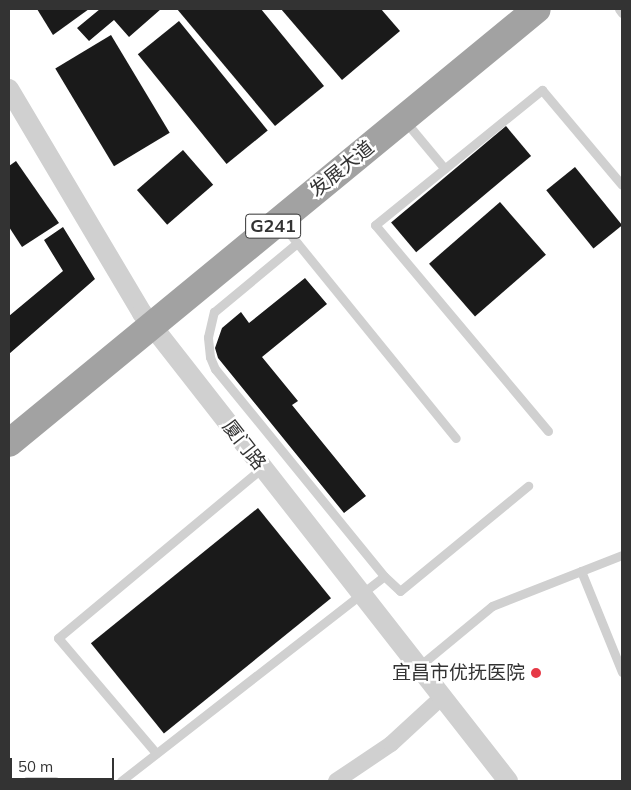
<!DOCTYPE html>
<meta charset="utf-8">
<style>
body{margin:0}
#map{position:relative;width:631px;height:790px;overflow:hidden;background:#fff;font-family:Mulish,"Noto Sans SC",sans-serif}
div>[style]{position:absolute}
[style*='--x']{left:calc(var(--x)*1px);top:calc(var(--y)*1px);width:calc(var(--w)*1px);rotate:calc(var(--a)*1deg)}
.building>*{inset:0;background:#1a1a1a;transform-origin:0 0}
.service>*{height:9px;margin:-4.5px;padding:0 4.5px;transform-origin:4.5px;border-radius:4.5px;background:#d0d0d0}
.minor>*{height:16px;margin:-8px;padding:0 8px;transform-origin:8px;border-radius:8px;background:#d0d0d0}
.tertiary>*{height:20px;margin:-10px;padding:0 10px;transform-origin:10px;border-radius:10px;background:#d0d0d0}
.trunk>*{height:28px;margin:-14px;padding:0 14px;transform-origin:14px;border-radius:14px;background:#a2a2a2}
.dots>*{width:14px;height:14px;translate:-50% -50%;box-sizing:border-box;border:2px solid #fff;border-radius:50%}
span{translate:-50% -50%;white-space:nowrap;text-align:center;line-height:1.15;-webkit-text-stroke:5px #fff;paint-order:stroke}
.shield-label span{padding:1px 4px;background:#fff;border:1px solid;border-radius:4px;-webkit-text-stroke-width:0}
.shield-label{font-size:18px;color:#333;font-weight:700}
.street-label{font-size:19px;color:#333}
.poi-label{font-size:19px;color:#333}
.right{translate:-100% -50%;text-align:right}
.frame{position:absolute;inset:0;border:10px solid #333;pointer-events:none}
.scale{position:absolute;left:10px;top:758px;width:104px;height:22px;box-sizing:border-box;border:2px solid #333;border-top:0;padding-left:6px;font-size:15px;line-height:18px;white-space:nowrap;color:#333;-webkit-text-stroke:4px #fff;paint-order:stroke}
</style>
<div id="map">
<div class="building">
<i style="clip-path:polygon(37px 9px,89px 9px,53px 35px)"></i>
<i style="clip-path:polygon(100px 9px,161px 9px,129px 37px,114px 20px,89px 41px,77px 28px)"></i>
<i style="clip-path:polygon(177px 9px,261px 9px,324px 86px,275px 126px)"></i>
<i style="clip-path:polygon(281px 9px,381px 9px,400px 31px,342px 80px)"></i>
<i style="left:179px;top:21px;width:141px;height:53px;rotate:51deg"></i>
<i style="left:111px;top:35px;width:114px;height:65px;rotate:59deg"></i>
<i style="left:506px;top:126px;width:39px;height:150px;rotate:50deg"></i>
<i style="left:183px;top:150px;width:46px;height:61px;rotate:49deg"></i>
<i style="clip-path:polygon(16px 161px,59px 223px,22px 247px,9px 227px,9px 166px)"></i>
<i style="left:575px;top:167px;width:75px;height:37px;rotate:51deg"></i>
<i style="left:500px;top:202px;width:70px;height:94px;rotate:49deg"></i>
<i style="clip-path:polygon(63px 227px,95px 279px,9px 354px,9px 316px,63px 271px,44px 240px)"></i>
<i style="clip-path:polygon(305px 278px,327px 304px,262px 357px,298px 401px,292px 405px,366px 496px,344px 513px,218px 358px,215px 348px,222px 328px,241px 312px,249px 323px)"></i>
<i style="left:258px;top:508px;width:116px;height:215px;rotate:51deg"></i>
</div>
<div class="service">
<i style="--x:619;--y:9;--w:5;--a:53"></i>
<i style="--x:405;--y:121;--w:62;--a:50.2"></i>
<i style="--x:281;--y:223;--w:277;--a:50.9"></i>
<i style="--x:548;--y:431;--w:269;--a:-130"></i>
<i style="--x:375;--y:225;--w:215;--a:-39"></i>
<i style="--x:542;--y:90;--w:124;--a:49.9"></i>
<i style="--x:581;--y:571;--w:109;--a:67.9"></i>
<i style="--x:384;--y:576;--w:22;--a:43"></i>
<i style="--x:400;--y:591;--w:166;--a:-39.4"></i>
<i style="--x:417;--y:668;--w:97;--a:-39.6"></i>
<i style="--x:492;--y:606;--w:140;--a:-21.4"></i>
<i style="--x:156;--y:753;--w:151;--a:-130.4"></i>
<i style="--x:58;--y:638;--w:266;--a:-39.8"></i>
<i style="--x:27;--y:781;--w:28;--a:0"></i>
<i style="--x:121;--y:781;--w:333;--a:-37.9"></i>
<i style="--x:384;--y:576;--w:267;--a:-129.2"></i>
<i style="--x:215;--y:369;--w:13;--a:-113"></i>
<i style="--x:210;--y:357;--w:20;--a:-96"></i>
<i style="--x:208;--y:337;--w:26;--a:-77"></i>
<i style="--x:214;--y:312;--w:108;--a:-39.7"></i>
</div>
<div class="minor">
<i style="--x:336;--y:781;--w:66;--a:-33.9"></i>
<i style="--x:391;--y:744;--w:68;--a:-42.6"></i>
</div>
<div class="tertiary">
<i style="--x:9;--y:89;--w:261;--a:59.3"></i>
<i style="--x:142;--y:313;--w:594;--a:51.97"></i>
</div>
<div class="trunk">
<i style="--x:9;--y:443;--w:683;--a:-39.42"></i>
</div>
<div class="dots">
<i style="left:536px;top:673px;background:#e63946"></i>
</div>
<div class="shield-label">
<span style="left:273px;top:226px">G241</span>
</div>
<div class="street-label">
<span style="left:342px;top:169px;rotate:-39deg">发展大道</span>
<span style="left:244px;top:445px;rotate:52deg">厦门路</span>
</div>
<div class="poi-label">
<span class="right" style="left:525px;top:673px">宜昌市优抚医院</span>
</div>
<div class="frame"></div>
<div class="scale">50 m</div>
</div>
